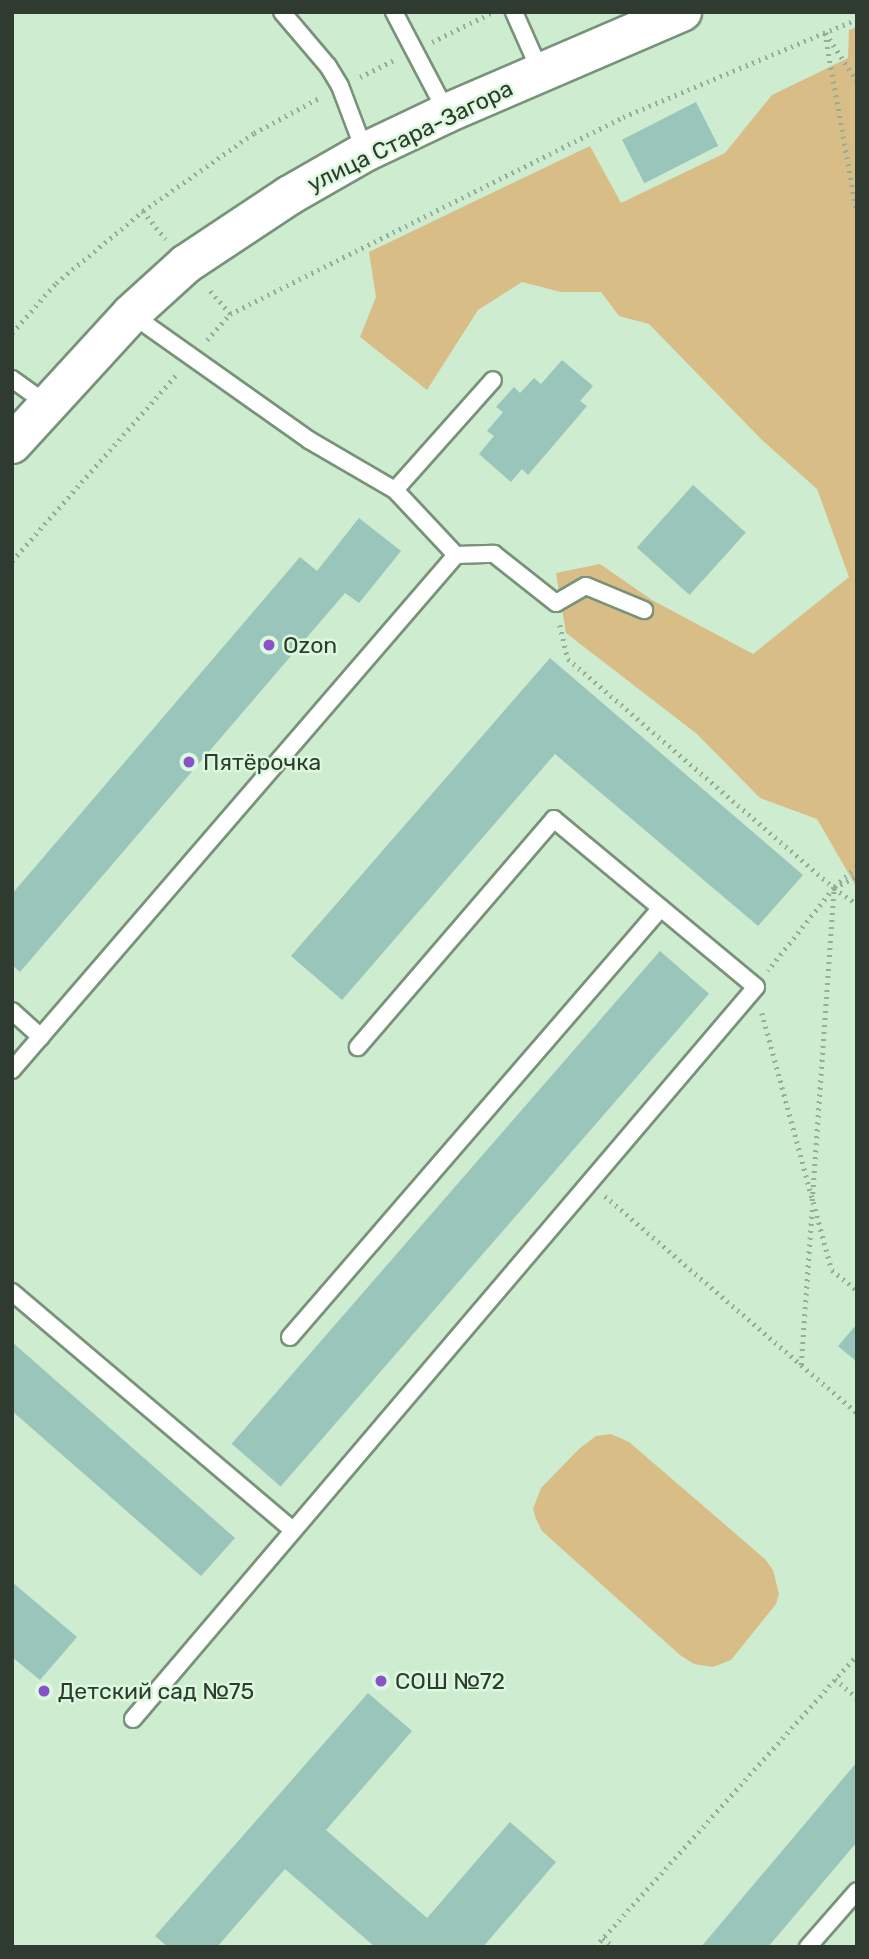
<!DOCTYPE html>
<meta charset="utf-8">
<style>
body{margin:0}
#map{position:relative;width:869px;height:1959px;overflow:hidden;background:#ceecd0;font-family:Rubik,sans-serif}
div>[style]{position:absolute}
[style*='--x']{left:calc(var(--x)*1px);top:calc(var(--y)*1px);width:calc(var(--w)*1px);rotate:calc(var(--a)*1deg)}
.green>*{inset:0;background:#d9bd86}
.building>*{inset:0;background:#99c5ba;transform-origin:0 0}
.path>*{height:4.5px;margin-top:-2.25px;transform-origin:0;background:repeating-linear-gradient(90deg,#96ae98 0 2px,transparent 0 7px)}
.roads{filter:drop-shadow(2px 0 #78937a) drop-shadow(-2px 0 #78937a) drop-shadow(0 2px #78937a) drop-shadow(0 -2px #78937a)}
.service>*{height:16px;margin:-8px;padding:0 8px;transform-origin:8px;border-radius:8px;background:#fff}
.secondary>*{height:38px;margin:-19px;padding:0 19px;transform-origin:19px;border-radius:19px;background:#fff}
.dots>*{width:19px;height:19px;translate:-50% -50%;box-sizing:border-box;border:4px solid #dbf9dd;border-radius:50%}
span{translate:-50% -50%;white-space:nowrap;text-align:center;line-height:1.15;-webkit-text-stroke:5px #dbf9dd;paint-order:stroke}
.street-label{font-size:23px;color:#2f3a30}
.poi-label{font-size:23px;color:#2f3a30}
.left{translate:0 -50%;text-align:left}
.frame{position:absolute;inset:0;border:14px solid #2f3a30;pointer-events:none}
</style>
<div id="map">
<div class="green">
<i style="clip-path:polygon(857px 27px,857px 888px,817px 819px,760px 798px,697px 734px,566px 633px,556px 573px,600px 564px,652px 600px,753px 654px,849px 577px,817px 489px,761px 439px,649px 324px,619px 316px,601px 292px,561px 292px,522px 282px,478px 310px,427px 390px,360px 337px,376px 297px,369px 252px,590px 146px,621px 203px,725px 153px,772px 95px,848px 58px,849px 30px)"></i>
<i style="clip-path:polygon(611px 1434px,629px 1442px,765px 1559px,773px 1570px,779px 1594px,776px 1604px,731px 1660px,713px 1667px,694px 1664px,680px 1655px,542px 1531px,536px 1519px,533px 1509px,541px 1488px,580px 1448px,596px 1436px)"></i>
</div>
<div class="building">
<i style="left:696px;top:102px;width:49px;height:83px;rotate:63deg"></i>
<i style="clip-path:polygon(562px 360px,593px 386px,580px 401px,587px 406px,528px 475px,522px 469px,511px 482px,479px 454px,494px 436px,487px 431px,503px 412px,496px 407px,514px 387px,520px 393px,534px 378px,541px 384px)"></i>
<i style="left:693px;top:485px;width:71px;height:84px;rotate:42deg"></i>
<i style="clip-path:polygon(359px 518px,401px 551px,359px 603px,345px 593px,20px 972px,12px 965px,12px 894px,300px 557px,317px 571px)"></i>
<i style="clip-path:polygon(550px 658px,803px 875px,758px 926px,555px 754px,342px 1000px,291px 956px)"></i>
<i style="left:660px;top:951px;width:65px;height:653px;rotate:41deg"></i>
<i style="clip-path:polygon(857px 1324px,857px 1362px,838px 1346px)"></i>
<i style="clip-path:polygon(12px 1342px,235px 1538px,201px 1576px,12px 1411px)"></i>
<i style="clip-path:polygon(12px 1582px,77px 1637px,40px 1680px,12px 1657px)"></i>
<i style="clip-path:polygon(368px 1693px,412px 1731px,326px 1830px,427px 1918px,510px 1822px,556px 1862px,483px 1947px,375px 1947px,285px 1869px,217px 1947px,168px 1947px,155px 1936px)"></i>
<i style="clip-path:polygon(857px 1762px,857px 1842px,768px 1947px,701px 1947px)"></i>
</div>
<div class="path">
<i style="--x:432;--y:42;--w:68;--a:-26.2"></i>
<i style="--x:360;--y:77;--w:40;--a:-26.6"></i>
<i style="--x:857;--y:82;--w:59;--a:-123.1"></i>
<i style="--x:825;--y:33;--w:182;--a:79.9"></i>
<i style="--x:143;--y:211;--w:36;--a:51"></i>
<i style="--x:230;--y:314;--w:440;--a:-26.6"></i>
<i style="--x:623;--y:117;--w:254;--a:-22.7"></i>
<i style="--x:12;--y:333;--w:67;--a:-48.7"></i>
<i style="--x:56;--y:283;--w:113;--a:-39.6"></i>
<i style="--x:143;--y:211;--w:136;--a:-35.1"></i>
<i style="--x:254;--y:133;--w:76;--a:-28.2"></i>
<i style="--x:207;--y:340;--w:35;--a:-49"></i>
<i style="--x:230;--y:314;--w:33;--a:-131"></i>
<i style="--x:12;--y:561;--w:251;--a:-48.6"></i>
<i style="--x:560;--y:625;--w:35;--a:77"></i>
<i style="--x:568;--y:659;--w:351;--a:40.7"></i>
<i style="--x:834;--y:888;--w:106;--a:128.5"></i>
<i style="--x:857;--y:867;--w:31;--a:138"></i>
<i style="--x:834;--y:888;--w:26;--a:-28"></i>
<i style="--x:762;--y:1013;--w:266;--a:74.8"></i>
<i style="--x:832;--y:1270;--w:32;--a:39"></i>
<i style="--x:605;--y:1196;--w:333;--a:40.7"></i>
<i style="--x:812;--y:1201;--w:314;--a:-86"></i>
<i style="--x:834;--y:888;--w:28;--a:35"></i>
<i style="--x:801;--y:1365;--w:156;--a:-86"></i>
<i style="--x:835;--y:1679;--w:29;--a:41"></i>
<i style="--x:603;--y:1938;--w:13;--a:42"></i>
<i style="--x:595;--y:1947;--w:392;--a:-48.1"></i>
</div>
<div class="roads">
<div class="service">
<i style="--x:282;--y:12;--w:71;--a:49.6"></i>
<i style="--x:328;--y:66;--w:23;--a:59"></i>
<i style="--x:340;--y:86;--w:71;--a:69.3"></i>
<i style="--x:394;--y:12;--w:114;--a:62.3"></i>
<i style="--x:514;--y:12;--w:67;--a:66.1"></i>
<i style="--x:131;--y:314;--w:218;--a:35.3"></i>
<i style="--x:309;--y:440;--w:99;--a:30.2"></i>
<i style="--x:395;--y:490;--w:89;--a:46.8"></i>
<i style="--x:456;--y:555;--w:38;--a:-2"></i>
<i style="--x:494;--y:554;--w:79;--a:38.3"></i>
<i style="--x:556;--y:603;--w:34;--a:-30"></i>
<i style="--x:586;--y:586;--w:63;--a:22.5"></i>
<i style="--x:12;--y:379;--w:43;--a:35.5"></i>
<i style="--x:395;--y:490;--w:147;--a:-48.3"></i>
<i style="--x:12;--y:1011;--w:39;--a:42"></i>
<i style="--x:12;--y:1070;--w:680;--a:-49.23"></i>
<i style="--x:12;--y:1292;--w:368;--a:40.3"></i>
<i style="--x:290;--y:1337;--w:567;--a:-49.15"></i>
<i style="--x:133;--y:1719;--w:961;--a:-49.6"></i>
<i style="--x:756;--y:987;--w:263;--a:-140.3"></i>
<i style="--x:554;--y:819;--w:301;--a:130.7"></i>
<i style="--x:808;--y:1947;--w:74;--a:-48.8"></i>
</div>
<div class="secondary">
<i style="--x:12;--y:444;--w:176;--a:-47.5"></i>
<i style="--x:131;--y:314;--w:74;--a:-42.3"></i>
<i style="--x:186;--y:264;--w:125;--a:-33.6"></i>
<i style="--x:290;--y:195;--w:86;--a:-29.8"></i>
<i style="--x:365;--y:152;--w:91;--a:-25.4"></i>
<i style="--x:447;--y:113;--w:256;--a:-23.3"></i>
</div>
</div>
<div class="dots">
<i style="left:269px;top:645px;background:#8b51c8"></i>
<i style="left:189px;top:762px;background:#8b51c8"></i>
<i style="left:381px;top:1681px;background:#8b51c8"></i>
<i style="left:44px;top:1691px;background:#8b51c8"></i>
</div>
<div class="street-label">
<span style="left:410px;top:136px;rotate:-26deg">улица Стара-Загора</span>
</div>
<div class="poi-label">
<span class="left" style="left:283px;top:645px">Ozon</span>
<span class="left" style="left:203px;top:762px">Пятёрочка</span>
<span class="left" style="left:395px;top:1681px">СОШ №72</span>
<span class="left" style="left:58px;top:1691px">Детский сад №75</span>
</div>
<div class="frame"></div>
</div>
